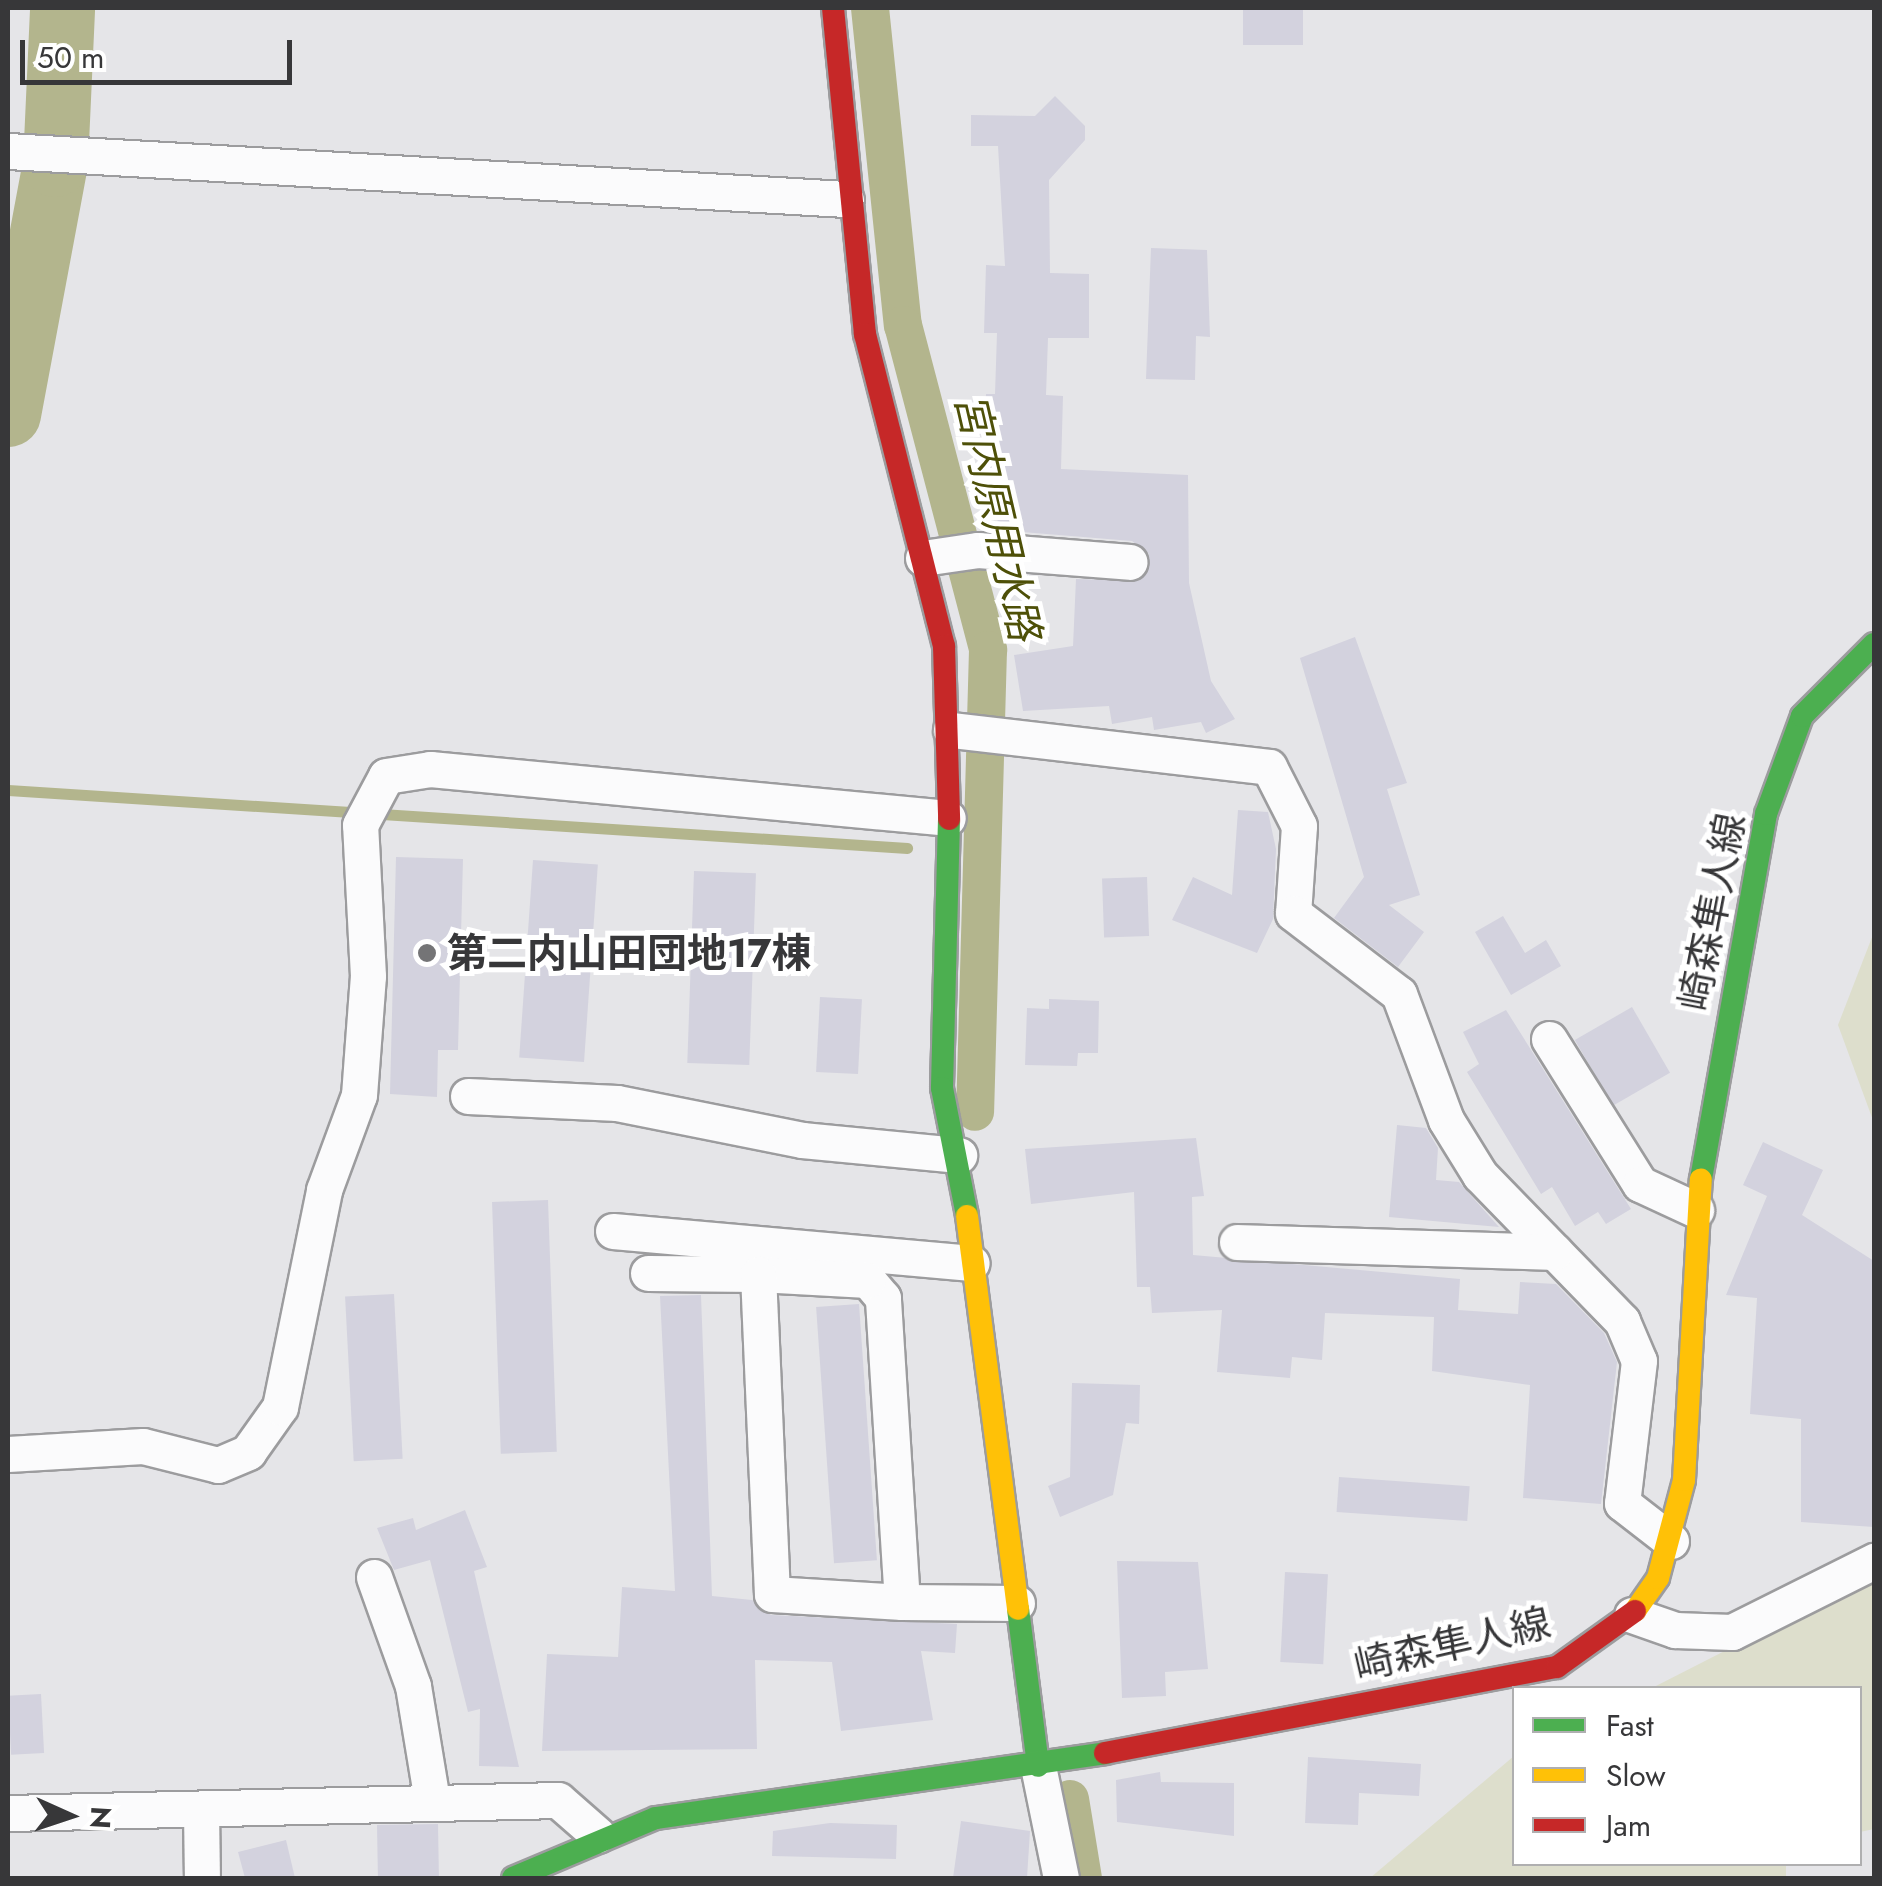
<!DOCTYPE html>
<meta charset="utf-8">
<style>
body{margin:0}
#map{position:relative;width:1882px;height:1886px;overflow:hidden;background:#e5e5e8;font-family:Jost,"Noto Sans JP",sans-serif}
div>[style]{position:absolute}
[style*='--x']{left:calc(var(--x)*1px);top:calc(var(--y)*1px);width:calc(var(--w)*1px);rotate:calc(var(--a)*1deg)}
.green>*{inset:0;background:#dddecc}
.stream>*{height:11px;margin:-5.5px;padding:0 5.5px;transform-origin:5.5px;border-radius:5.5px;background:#b3b58d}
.canal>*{height:38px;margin:-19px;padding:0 19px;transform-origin:19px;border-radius:19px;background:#b3b58d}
.river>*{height:65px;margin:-32.5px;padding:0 32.5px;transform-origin:32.5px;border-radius:32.5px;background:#b3b58d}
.building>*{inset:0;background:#d3d2de;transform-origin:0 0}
.roads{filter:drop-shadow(2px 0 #9c9c9e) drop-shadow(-2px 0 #9c9c9e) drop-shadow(0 2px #9c9c9e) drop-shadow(0 -2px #9c9c9e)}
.street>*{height:35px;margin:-17.5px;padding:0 17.5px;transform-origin:17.5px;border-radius:17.5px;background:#fbfbfc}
.fast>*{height:22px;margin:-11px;padding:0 11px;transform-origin:11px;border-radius:11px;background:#4caf50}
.slow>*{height:22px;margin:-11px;padding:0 11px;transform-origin:11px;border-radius:11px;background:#ffc107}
.jam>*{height:22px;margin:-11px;padding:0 11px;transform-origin:11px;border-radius:11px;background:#c62828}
.dots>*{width:28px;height:28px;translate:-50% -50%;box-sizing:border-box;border:5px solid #fff;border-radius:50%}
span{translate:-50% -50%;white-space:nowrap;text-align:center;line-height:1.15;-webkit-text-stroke:10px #fff;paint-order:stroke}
.street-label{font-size:40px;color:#373739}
.poi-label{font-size:40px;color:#373739;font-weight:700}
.left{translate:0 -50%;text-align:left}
.water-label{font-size:42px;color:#4e5008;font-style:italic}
.frame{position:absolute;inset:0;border:10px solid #373739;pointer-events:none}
.legend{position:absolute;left:1512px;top:1686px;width:350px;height:180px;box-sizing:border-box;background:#fff;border:2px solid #afafb0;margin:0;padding:12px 18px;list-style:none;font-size:30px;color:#373739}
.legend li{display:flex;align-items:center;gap:20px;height:50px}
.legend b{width:50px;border:2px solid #afafb0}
.north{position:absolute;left:20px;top:1766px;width:100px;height:100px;-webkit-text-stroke:8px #fff;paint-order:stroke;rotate:93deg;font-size:28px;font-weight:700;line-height:40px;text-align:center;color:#373739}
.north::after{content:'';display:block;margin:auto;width:35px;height:45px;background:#373739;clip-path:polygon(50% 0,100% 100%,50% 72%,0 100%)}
.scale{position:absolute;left:20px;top:40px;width:272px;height:45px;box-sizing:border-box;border:5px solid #373739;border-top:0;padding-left:12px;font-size:30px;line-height:35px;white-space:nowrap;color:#373739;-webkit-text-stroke:8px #fff;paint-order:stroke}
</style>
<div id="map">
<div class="green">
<i style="clip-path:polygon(1874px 932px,1874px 1123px,1838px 1025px)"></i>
<i style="clip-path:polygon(1874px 1575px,1874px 1829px,1860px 1832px,1860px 1688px,1652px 1688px)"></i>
<i style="clip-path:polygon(1514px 1756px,1514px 1864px,1786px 1864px,1786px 1878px,1370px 1878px)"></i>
</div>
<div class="stream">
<i style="--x:8;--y:790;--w:901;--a:3.69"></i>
<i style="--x:976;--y:854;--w:11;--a:5"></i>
</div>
<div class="canal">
<i style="--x:870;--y:8;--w:319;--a:84.1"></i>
<i style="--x:903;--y:325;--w:336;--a:75.3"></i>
<i style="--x:988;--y:650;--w:462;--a:91.6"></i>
<i style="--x:1070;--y:1799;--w:80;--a:80.7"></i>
</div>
<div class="river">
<i style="--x:8;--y:414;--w:254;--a:-79.4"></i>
<i style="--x:55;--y:164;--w:156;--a:-87.4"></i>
</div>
<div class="building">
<i style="left:1243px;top:8px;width:60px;height:37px"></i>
<i style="clip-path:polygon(1055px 96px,1085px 126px,1085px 140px,1049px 180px,1050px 273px,1089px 274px,1089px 338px,1048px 338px,1046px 395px,1063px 396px,1061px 469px,1188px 475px,1189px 583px,1211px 681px,1235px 719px,1206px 733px,1201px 722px,1154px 730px,1152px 717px,1112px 724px,1109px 706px,1023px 711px,1014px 655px,1073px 646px,1076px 579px,1138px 581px,1149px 554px,1132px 541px,997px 530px,999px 497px,971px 496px,973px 464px,984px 465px,986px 394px,995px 394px,997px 333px,984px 333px,986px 265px,1005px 266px,998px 146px,971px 146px,971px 115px,1035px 116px)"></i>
<i style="clip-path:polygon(1151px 248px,1207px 250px,1210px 337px,1196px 336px,1195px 380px,1146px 379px)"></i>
<i style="clip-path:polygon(1355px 637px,1407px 783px,1387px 789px,1420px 895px,1389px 905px,1424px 932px,1398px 967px,1334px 918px,1364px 877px,1300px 658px)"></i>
<i style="clip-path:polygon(1238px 810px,1268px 812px,1276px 849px,1273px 919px,1257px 953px,1172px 920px,1193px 877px,1232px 895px)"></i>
<i style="clip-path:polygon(396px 857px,463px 859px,458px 1050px,438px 1050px,437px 1097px,390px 1094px)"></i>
<i style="left:533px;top:860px;width:65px;height:198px;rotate:4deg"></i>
<i style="left:694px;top:871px;width:62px;height:192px;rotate:2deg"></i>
<i style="left:1147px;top:877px;width:59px;height:45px;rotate:88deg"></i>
<i style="clip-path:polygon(1503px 916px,1525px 953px,1546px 940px,1561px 966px,1511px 995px,1475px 932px)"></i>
<i style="left:820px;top:997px;width:42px;height:75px;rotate:3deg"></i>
<i style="clip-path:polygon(1049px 999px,1099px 1001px,1098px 1053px,1078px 1053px,1077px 1066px,1025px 1065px,1027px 1008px,1049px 1009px)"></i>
<i style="left:1632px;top:1007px;width:76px;height:66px;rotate:60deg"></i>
<i style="clip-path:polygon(1506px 1010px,1631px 1209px,1606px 1224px,1598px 1212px,1575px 1226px,1552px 1187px,1541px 1194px,1467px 1072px,1479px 1064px,1463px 1032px)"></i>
<i style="clip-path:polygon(1397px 1125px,1426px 1128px,1438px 1148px,1436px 1180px,1459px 1182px,1499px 1227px,1389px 1217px)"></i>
<i style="clip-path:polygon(1196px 1138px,1204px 1196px,1192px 1197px,1193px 1255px,1460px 1279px,1458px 1310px,1518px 1314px,1520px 1282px,1556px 1284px,1604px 1333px,1617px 1362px,1601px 1504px,1523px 1498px,1530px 1385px,1432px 1371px,1434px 1317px,1325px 1313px,1322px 1360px,1292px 1357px,1290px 1378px,1217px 1372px,1222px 1310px,1152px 1313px,1150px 1287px,1137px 1287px,1134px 1192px,1031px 1204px,1025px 1149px)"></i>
<i style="clip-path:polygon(1763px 1142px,1823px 1170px,1802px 1215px,1874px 1261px,1874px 1527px,1801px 1522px,1801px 1419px,1750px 1414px,1757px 1298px,1726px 1295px,1767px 1196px,1743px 1185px)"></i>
<i style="left:548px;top:1200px;width:252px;height:56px;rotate:88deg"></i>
<i style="left:394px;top:1294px;width:165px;height:49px;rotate:87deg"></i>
<i style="clip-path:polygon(701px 1295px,712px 1596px,752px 1600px,771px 1615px,957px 1624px,955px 1653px,921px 1651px,933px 1720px,841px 1731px,832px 1662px,755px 1660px,757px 1749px,542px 1751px,547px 1654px,618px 1657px,622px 1587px,675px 1591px,660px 1296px)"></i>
<i style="left:859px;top:1304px;width:257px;height:43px;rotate:86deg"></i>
<i style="clip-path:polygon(1072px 1383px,1140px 1385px,1139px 1424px,1126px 1423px,1113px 1495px,1060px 1517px,1048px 1486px,1070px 1477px)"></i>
<i style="left:1339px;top:1477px;width:131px;height:35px;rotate:4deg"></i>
<i style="clip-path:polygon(465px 1510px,487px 1567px,474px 1571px,519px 1767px,479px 1766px,480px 1709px,468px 1712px,430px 1560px,394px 1570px,377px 1528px,413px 1518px,416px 1530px)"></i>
<i style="clip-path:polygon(1117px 1561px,1198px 1562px,1208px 1669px,1165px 1672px,1166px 1696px,1122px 1698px)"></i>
<i style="left:1285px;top:1572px;width:43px;height:90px;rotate:3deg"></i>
<i style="left:41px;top:1694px;width:59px;height:33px;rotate:87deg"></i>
<i style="clip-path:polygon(1308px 1757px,1421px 1764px,1419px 1796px,1359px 1793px,1358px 1825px,1305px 1823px)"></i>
<i style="clip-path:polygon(1160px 1772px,1161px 1782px,1234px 1783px,1234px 1836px,1117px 1822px,1116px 1780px)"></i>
<i style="clip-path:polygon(961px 1821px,1030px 1831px,1027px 1878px,953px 1878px)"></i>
<i style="clip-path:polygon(830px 1823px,897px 1825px,896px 1859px,772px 1856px,773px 1831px)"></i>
<i style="left:438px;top:1824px;width:54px;height:61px;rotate:89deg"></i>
<i style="clip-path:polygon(286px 1840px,295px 1878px,245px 1878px,238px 1852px)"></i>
</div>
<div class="roads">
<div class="street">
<i style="--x:8;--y:151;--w:839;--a:3.28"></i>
<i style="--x:923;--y:558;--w:56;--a:-8.3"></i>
<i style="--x:978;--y:550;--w:152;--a:4.5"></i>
<i style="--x:951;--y:730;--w:320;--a:6.6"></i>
<i style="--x:1269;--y:767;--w:66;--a:63"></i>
<i style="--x:1299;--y:826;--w:87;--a:93.9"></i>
<i style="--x:1293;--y:913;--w:133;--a:37.4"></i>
<i style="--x:1399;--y:994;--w:134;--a:69.5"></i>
<i style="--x:1446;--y:1120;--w:65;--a:58.3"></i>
<i style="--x:1480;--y:1175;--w:204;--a:45.8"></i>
<i style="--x:1622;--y:1321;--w:43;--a:67"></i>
<i style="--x:1639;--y:1361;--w:143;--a:96.8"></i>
<i style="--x:1622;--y:1503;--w:62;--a:37.8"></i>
<i style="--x:1549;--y:1039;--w:171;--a:57.9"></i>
<i style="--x:1640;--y:1184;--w:62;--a:24.9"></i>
<i style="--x:468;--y:1096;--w:149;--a:2.7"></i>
<i style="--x:617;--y:1103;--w:189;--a:11.3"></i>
<i style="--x:802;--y:1140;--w:158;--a:5.5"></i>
<i style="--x:613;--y:1231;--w:360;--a:5.1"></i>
<i style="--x:1237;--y:1242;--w:318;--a:1.8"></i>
<i style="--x:648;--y:1273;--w:110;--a:0.5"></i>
<i style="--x:8;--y:1454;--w:135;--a:-3.4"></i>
<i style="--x:143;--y:1446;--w:77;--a:14.2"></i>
<i style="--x:218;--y:1465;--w:33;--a:-23"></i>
<i style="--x:248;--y:1452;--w:55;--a:-54.6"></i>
<i style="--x:280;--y:1407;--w:221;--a:-78.5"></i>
<i style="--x:324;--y:1190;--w:101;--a:-69.8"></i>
<i style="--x:359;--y:1095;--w:119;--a:-85.7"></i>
<i style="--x:368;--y:976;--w:151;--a:-93"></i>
<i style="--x:360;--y:825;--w:55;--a:-62"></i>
<i style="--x:386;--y:776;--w:45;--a:-9"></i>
<i style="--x:430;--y:769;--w:520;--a:5.4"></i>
<i style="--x:374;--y:1577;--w:116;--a:70.3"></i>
<i style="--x:413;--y:1686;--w:117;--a:80.6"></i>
<i style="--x:902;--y:1602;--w:305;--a:-93.6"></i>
<i style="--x:883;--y:1298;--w:23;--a:-130"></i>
<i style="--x:868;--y:1280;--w:110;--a:-176.9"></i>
<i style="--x:758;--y:1274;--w:320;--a:87.5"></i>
<i style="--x:772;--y:1594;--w:130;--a:3.5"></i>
<i style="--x:902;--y:1602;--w:115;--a:0.5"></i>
<i style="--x:1632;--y:1615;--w:46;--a:19.2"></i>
<i style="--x:1675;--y:1630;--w:57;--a:2"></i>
<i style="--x:1732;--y:1632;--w:159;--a:-26.6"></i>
<i style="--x:1038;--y:1766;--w:114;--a:78.4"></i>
<i style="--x:201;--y:1810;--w:68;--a:89.2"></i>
<i style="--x:8;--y:1813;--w:550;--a:-1.35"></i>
<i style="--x:558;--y:1800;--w:53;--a:41.2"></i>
</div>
<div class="fast">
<i style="--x:949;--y:819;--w:269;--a:91.5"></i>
<i style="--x:942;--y:1088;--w:130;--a:78.9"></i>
<i style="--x:1701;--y:1179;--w:371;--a:-79.9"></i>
<i style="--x:1766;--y:814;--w:104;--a:-69.8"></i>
<i style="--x:1802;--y:716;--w:102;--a:-45"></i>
<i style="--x:1018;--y:1609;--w:158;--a:82.7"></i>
<i style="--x:513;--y:1878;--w:155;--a:-22.8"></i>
<i style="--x:656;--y:1818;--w:454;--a:-8.2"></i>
</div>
<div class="slow">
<i style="--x:967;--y:1216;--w:396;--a:82.6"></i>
<i style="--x:1635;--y:1611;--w:40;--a:-55.1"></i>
<i style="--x:1658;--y:1578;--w:101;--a:-75.1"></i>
<i style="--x:1684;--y:1480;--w:301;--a:-86.8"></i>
</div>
<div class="jam">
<i style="--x:833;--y:8;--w:328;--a:84.4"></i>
<i style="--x:865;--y:334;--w:322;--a:75.8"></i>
<i style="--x:944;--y:646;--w:173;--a:88.3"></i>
<i style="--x:1105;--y:1753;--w:460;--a:-10.8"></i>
<i style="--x:1557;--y:1667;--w:96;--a:-35.7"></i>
</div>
</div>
<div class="dots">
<i style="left:427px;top:953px;background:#747476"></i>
</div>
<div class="street-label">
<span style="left:1712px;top:912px;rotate:-79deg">崎森隼人線</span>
<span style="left:1452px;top:1644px;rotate:-13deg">崎森隼人線</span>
</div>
<div class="poi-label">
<span class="left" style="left:447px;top:953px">第二内山田団地17棟</span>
</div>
<div class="water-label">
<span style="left:997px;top:517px;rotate:77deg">宮内原用水路</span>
</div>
<div class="frame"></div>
<ul class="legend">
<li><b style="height:12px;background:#4caf50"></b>Fast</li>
<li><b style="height:12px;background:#ffc107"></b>Slow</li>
<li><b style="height:12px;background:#c62828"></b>Jam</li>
</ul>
<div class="north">N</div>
<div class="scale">50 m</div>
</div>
